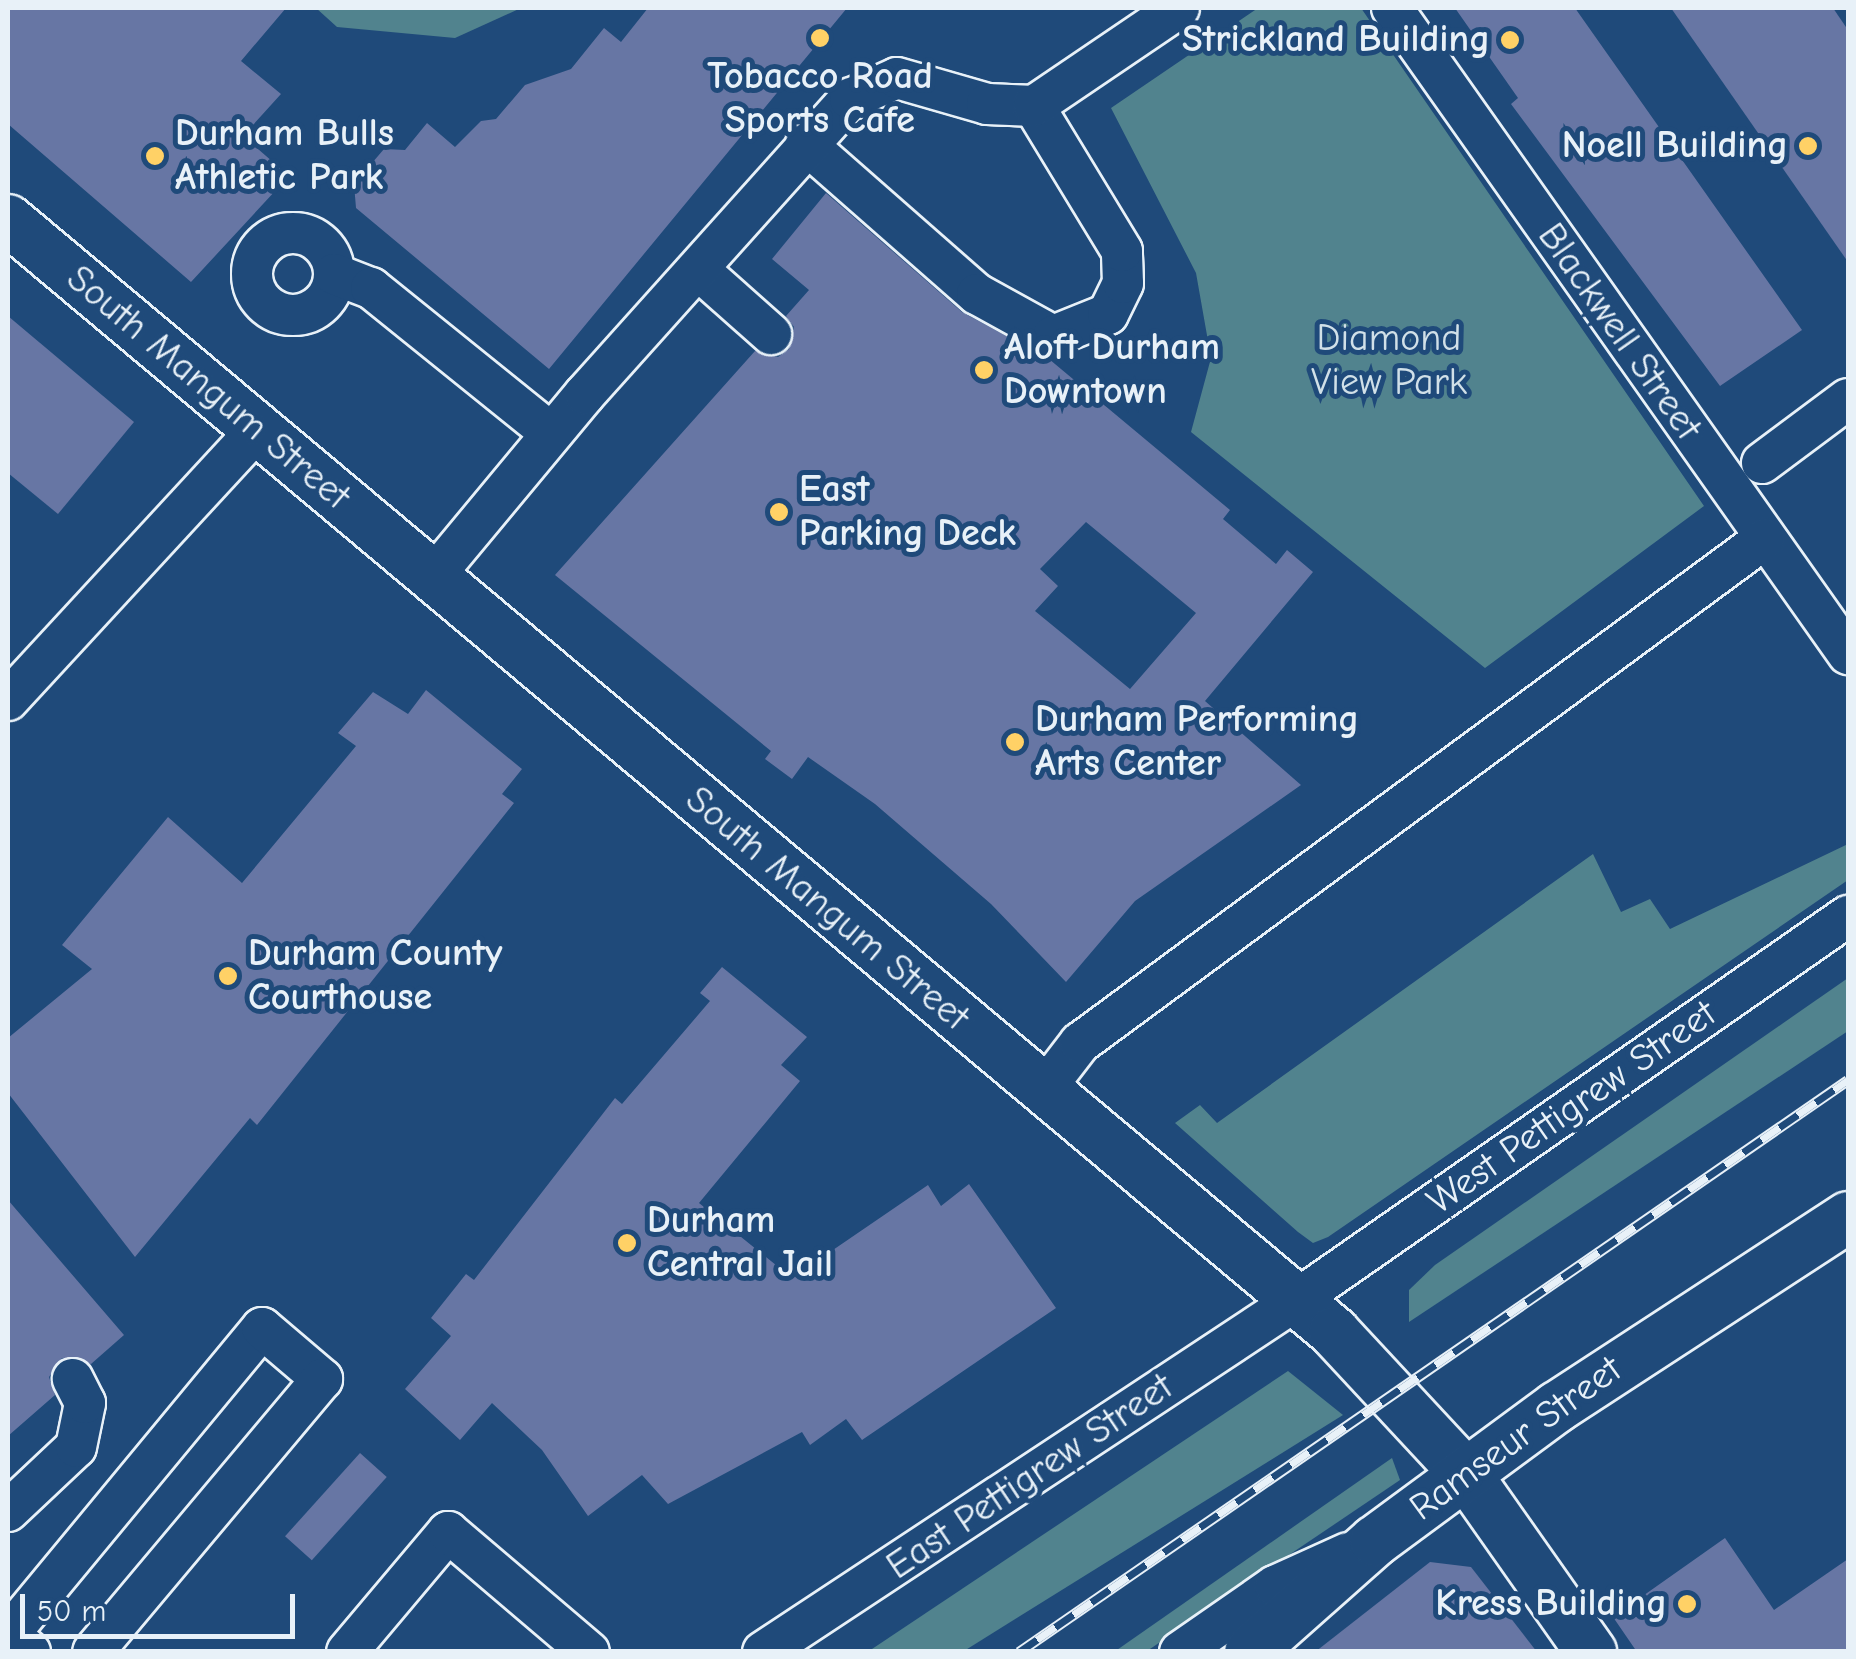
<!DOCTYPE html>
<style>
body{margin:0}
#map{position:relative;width:1856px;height:1659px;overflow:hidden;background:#1f4a7a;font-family:"Comic Neue",sans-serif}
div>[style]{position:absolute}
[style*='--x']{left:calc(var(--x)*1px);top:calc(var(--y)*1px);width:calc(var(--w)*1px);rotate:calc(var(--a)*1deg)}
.green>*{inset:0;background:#51838e}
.building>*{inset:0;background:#6776a4;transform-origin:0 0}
.roads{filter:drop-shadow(2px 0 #e8f1f8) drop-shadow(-2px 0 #e8f1f8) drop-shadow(0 2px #e8f1f8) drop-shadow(0 -2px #e8f1f8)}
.minor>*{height:40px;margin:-20px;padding:0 20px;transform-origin:20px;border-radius:20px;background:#1f4a7a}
.minor>.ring{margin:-20px;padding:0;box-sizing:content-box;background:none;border:40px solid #1f4a7a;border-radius:50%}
.major>*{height:50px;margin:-25px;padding:0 25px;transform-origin:25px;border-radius:25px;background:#1f4a7a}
.rail>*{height:11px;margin-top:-5.5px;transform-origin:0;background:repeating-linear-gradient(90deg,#1f4a7a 0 22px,#e8f1f8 0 44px);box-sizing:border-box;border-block:2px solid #e8f1f8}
.dots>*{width:28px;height:28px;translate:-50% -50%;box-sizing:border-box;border:5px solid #1f4a7a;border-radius:50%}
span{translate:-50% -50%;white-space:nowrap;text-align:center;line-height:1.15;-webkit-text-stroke:10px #1f4a7a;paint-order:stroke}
.poi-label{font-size:38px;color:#e8f1f8;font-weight:700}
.right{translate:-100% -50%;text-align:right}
.left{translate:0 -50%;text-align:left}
.street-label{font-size:38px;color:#e8f1f8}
.park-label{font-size:38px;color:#d1e0e8}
.frame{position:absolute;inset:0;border:10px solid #e8f1f8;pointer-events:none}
.scale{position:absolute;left:20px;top:1594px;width:275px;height:45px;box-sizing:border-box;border:5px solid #e8f1f8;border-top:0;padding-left:12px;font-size:30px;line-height:35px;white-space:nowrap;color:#e8f1f8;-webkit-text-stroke:8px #1f4a7a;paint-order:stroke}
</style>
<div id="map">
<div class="green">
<i style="clip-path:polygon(316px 8px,521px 8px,455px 38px,337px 27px)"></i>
<i style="clip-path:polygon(1258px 8px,1361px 8px,1704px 506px,1485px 668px,1191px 432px,1211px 358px,1196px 273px,1111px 108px)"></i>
<i style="clip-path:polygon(1848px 844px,1848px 880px,1328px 1237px,1313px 1243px,1298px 1232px,1175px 1123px,1200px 1105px,1217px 1123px,1593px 854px,1621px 912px,1650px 899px,1670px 929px)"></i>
<i style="clip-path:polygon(1848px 978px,1848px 1031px,1409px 1322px,1409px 1290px,1435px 1265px)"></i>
<i style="clip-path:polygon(1288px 1371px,1343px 1415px,964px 1651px,869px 1651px)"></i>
<i style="clip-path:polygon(1392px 1458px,1400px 1480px,1147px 1651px,1114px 1652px)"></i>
</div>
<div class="building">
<i style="clip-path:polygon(8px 8px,286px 8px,241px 61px,281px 94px,243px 136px,289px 176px,191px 282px,8px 124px)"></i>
<i style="clip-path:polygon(648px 8px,847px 8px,549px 369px,356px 208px,354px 184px,384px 149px,405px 150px,427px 123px,455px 147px,481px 121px,496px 119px,525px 85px,571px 69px,604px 28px,621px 42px)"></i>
<i style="clip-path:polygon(1455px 8px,1575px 8px,1802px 330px,1720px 386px,1511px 104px,1518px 98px)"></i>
<i style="clip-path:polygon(1671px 8px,1833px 8px,1848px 30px,1848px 262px)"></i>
<i style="clip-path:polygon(evenodd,826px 193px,962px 312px,1049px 359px,1230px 510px,1223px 519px,1276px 564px,1287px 550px,1313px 572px,1205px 701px,1301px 785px,1135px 901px,1066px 982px,991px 904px,875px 804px,808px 757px,792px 779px,765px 759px,771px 751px,555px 575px,755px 351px,778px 357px,789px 349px,794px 327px,786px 316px,809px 290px,772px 259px,826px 193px,1086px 522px,1196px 613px,1130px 689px,1035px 611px,1058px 586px,1040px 569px,1086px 522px)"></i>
<i style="clip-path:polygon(8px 316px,134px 422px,58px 514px,8px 473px)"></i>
<i style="clip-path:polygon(426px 690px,522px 769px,502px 794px,514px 803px,257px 1125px,250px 1118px,135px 1257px,8px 1093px,8px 1038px,92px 969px,62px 945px,168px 817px,242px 883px,356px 746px,338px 733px,373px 692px,408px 714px)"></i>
<i style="clip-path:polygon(722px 967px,807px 1037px,781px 1065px,800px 1081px,699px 1203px,792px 1278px,928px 1185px,941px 1206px,969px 1184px,1056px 1308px,862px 1440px,846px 1419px,810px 1445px,802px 1432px,668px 1504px,642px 1475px,588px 1516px,542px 1450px,492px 1403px,460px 1440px,405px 1389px,451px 1336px,431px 1318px,466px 1274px,474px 1280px,615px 1098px,622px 1104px,710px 1001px,700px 993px)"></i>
<i style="clip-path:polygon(8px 1200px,124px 1335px,91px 1364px,62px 1358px,49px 1377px,55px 1395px,8px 1436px)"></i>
<i style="left:360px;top:1453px;width:36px;height:112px;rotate:42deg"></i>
<i style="clip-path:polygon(1725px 1538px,1774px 1610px,1848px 1559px,1848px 1652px,1637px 1652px,1613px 1617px)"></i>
<i style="clip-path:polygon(1430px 1562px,1471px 1567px,1537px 1652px,1315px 1652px)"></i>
</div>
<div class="roads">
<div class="minor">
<i style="--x:1392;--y:8;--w:791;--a:54.78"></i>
<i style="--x:806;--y:144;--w:227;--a:41.3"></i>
<i style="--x:977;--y:294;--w:87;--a:28.9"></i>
<i style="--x:1053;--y:336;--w:59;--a:-21.8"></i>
<i style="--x:1108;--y:314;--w:34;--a:-64"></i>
<i style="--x:1123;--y:283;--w:32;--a:-92"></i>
<i style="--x:1122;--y:251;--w:170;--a:-121.3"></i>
<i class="ring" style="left:252px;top:233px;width:42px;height:42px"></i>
<i style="--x:700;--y:271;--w:95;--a:41.6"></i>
<i style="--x:334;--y:274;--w:40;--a:21"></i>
<i style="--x:371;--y:288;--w:231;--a:38.9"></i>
<i style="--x:1762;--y:463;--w:107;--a:-36.7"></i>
<i style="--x:433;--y:577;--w:238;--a:-50.3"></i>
<i style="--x:585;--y:394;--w:397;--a:-48.1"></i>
<i style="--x:850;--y:99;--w:51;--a:-24.1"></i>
<i style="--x:897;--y:78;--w:94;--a:16.1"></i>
<i style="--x:987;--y:104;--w:47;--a:2.4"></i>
<i style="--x:1034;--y:106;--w:175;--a:-34.1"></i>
<i style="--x:8;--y:700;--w:369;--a:-47.3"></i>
<i style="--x:1043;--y:1091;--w:61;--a:-52.4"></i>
<i style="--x:1080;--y:1043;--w:850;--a:-36.38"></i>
<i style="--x:8;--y:1511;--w:93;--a:-43.3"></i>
<i style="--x:76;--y:1447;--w:45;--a:-78.4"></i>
<i style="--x:85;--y:1403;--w:27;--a:-117"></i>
<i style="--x:30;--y:1652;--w:28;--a:-139"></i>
<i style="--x:9;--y:1634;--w:397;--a:-50.4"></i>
<i style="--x:262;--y:1328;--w:79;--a:40.4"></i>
<i style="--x:322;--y:1379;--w:356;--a:130"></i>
<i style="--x:347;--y:1652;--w:157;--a:-49.9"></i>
<i style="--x:448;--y:1532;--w:185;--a:40.4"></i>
<i style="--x:763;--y:1652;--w:637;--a:-33.42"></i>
<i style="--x:1295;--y:1301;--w:674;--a:-34.85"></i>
<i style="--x:1180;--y:1652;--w:116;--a:-34.8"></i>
<i style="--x:1275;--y:1586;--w:80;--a:-24.3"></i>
</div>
<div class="major">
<i style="--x:8;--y:220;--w:1731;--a:39.98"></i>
<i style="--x:1334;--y:1332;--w:194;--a:47.1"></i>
<i style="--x:1466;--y:1474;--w:218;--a:54.9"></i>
<i style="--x:1250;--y:1652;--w:167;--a:-41.6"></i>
<i style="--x:1375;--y:1541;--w:226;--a:-36.4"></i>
<i style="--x:1557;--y:1407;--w:348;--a:-33.1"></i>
</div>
</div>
<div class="rail">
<i style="--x:1019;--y:1652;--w:1007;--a:-34.61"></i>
</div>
<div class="dots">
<i style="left:820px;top:38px;background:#ffd166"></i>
<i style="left:1510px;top:40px;background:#ffd166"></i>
<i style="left:1808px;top:146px;background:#ffd166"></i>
<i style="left:155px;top:156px;background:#ffd166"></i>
<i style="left:984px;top:370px;background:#ffd166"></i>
<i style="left:779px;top:512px;background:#ffd166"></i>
<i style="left:1015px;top:742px;background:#ffd166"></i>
<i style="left:228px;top:976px;background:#ffd166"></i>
<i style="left:627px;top:1243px;background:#ffd166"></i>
<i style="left:1687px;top:1604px;background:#ffd166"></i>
</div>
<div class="poi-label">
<span class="right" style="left:1490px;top:40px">Strickland Building</span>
<span style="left:820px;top:99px">Tobacco Road<br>Sports Cafe</span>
<span class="left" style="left:175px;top:156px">Durham Bulls<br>Athletic Park</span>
<span class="right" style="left:1788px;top:146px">Noell Building</span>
<span class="left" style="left:1004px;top:370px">Aloft Durham<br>Downtown</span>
<span class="left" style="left:799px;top:512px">East<br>Parking Deck</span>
<span class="left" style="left:1035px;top:742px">Durham Performing<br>Arts Center</span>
<span class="left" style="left:248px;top:976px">Durham County<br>Courthouse</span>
<span class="left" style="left:647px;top:1243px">Durham<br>Central Jail</span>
<span class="right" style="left:1667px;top:1604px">Kress Building</span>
</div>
<div class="street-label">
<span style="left:1619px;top:332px;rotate:55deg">Blackwell Street</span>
<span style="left:208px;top:388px;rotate:40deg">South Mangum Street</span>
<span style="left:827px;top:909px;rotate:40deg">South Mangum Street</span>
<span style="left:1572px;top:1108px;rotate:-35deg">West Pettigrew Street</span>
<span style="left:1516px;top:1439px;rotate:-36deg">Ramseur Street</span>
<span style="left:1030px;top:1477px;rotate:-34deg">East Pettigrew Street</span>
</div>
<div class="park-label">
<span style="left:1389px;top:361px">Diamond<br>View Park</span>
</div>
<div class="frame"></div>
<div class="scale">50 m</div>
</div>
